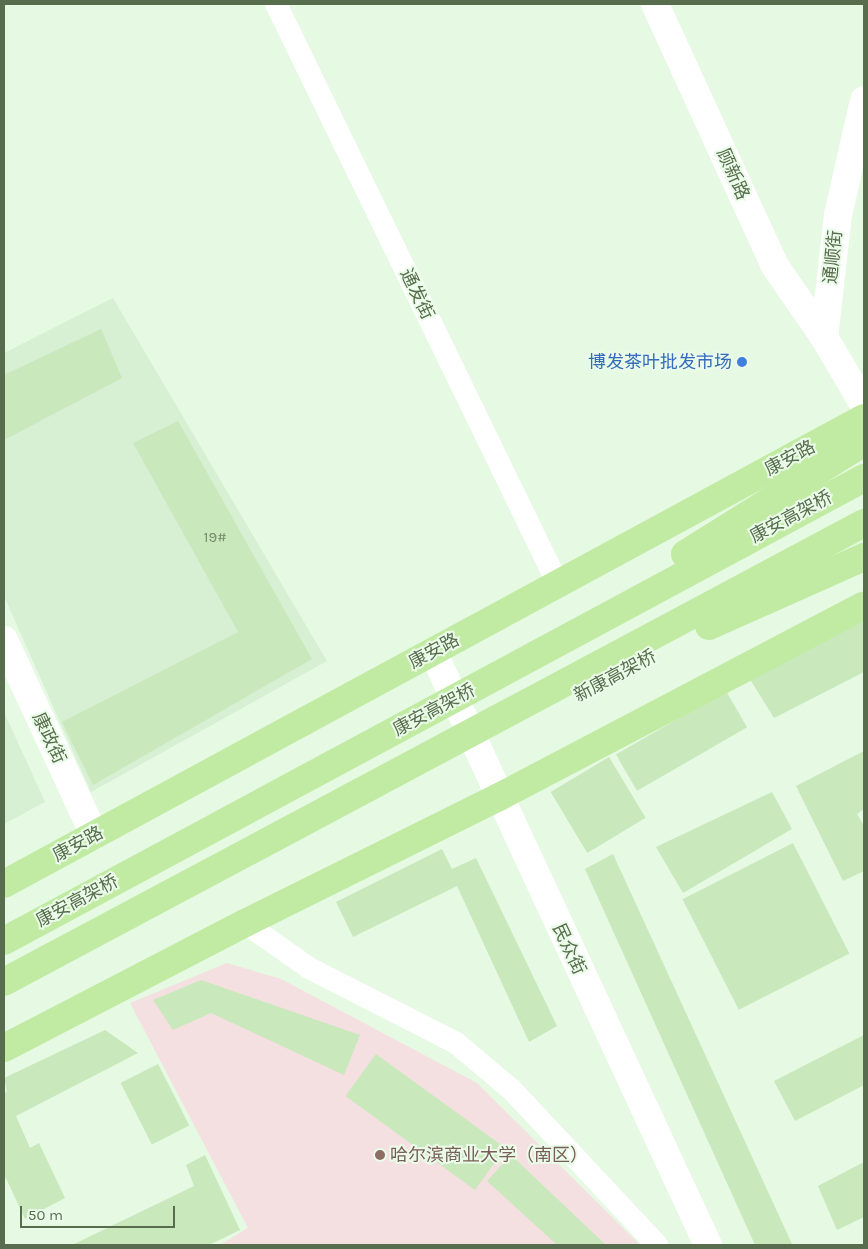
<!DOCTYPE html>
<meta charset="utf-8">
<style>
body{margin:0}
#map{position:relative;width:868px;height:1249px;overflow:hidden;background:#e5f9e3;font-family:Karla,"Noto Sans SC",sans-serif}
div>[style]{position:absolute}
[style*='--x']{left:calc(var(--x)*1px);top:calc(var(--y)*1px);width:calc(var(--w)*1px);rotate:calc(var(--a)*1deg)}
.residential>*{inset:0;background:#d7efd3}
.education>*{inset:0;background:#f5e0e1}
.building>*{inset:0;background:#c9e8bc;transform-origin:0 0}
.street>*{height:22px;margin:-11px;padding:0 11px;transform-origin:11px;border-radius:11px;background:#fff}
.secondary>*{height:28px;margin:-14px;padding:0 14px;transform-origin:14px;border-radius:14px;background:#fff}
.highway>*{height:28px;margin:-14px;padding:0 14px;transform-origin:14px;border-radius:14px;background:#c1eba2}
.dots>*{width:14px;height:14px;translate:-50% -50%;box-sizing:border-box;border:2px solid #eafce9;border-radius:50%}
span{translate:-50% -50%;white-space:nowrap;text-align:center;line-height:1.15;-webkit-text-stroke:4px #eafce9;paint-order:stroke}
.number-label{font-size:15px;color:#748c69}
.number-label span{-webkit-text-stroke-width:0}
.street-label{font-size:18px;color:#586d4d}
.shop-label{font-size:18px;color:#366cbe}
.right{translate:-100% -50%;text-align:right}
.education-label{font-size:18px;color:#785e54}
.left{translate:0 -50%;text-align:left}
.frame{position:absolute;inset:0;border:5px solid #586d4d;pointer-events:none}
.scale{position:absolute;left:20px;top:1206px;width:155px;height:22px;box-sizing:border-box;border:2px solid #586d4d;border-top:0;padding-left:6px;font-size:15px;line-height:18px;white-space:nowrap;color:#586d4d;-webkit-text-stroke:4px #eafce9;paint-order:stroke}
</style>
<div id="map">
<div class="residential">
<i style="clip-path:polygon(113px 298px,327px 661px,91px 792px,4px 596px,4px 353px)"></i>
<i style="clip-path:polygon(4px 712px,45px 802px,4px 824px)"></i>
</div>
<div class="education">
<i style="clip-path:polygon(227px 963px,281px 979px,477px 1083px,640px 1245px,220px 1245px,248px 1228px,130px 1003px)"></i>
</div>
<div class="building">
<i style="clip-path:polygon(101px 329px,122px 378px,4px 440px,4px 375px)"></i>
<i style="clip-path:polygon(178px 421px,312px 659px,93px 785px,62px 722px,238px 632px,133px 443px)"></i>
<i style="clip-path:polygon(864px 615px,864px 672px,774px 718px,748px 676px)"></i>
<i style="left:726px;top:691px;width:42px;height:127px;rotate:60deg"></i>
<i style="clip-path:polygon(864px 751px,864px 809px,857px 814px,864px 826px,864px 871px,843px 881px,796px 786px)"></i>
<i style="left:609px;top:757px;width:71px;height:68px;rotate:59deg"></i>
<i style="clip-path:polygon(772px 792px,792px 829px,683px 893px,656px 847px)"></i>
<i style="left:793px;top:843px;width:124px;height:124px;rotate:63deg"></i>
<i style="clip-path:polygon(442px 849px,452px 869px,476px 858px,557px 1026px,529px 1042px,457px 886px,353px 937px,336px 902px)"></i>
<i style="clip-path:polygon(613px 854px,792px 1244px,789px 1245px,755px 1245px,585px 869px)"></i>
<i style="clip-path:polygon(201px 980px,360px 1035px,344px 1075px,211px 1013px,173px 1030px,153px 1000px)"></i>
<i style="clip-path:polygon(105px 1030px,138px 1053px,16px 1116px,30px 1148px,39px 1143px,65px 1198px,25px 1219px,4px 1174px,4px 1093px,7px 1092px,4px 1078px)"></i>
<i style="clip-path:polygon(864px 1035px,864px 1085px,795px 1121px,774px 1081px)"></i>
<i style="left:376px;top:1054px;width:160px;height:52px;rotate:36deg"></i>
<i style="left:158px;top:1064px;width:69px;height:42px;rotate:63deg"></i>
<i style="clip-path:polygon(205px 1155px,240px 1230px,209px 1245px,72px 1245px,194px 1186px,186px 1165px)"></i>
<i style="clip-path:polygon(511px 1155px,606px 1245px,557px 1245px,487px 1181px)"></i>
<i style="clip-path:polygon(864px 1162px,864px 1217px,837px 1230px,818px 1186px)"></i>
</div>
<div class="street">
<i style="--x:276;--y:4;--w:645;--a:64.07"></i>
<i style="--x:245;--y:923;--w:78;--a:35.1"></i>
<i style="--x:309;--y:968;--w:165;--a:27"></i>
<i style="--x:456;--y:1043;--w:73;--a:40"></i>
<i style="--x:512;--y:1090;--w:212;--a:46.9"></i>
</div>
<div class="secondary">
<i style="--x:655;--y:4;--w:288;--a:65.4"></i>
<i style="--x:775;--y:266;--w:86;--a:55.4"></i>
<i style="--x:864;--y:100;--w:118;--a:102.7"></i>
<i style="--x:838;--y:215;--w:123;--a:96.5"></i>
<i style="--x:824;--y:337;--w:79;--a:59.5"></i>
<i style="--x:4;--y:640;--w:215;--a:65.2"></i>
<i style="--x:433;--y:652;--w:654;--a:65.12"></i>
</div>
<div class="highway">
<i style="--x:685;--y:554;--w:211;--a:-32"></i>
<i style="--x:709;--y:626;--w:170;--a:-24"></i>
<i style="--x:4;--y:884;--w:978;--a:-28.45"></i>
<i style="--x:4;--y:941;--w:977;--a:-28.3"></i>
<i style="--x:4;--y:982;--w:975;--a:-28.09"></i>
<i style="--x:4;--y:1048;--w:271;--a:-27.4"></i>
<i style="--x:245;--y:923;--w:284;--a:-26.4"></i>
<i style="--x:499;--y:797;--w:412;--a:-27.7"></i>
</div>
<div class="dots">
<i style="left:742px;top:362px;background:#3f7fe0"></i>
<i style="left:380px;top:1155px;background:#8d6e63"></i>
</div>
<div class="number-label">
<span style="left:215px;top:538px">19#</span>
</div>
<div class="street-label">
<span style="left:733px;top:174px;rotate:66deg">顾新路</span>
<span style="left:833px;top:257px;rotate:-84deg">通顺街</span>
<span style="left:417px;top:294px;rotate:64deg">通发街</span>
<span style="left:790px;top:458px;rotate:-28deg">康安路</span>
<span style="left:791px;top:517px;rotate:-28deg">康安高架桥</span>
<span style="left:434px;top:651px;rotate:-28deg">康安路</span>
<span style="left:615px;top:676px;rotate:-28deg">新康高架桥</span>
<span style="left:434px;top:710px;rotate:-28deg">康安高架桥</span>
<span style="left:49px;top:738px;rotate:65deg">康政街</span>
<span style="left:78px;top:844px;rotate:-28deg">康安路</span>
<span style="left:77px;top:901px;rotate:-28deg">康安高架桥</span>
<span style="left:569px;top:949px;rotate:65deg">民众街</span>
</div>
<div class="shop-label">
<span class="right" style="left:732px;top:362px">博发茶叶批发市场</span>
</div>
<div class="education-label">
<span class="left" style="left:390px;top:1155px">哈尔滨商业大学（南区）</span>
</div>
<div class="frame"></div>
<div class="scale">50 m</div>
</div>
